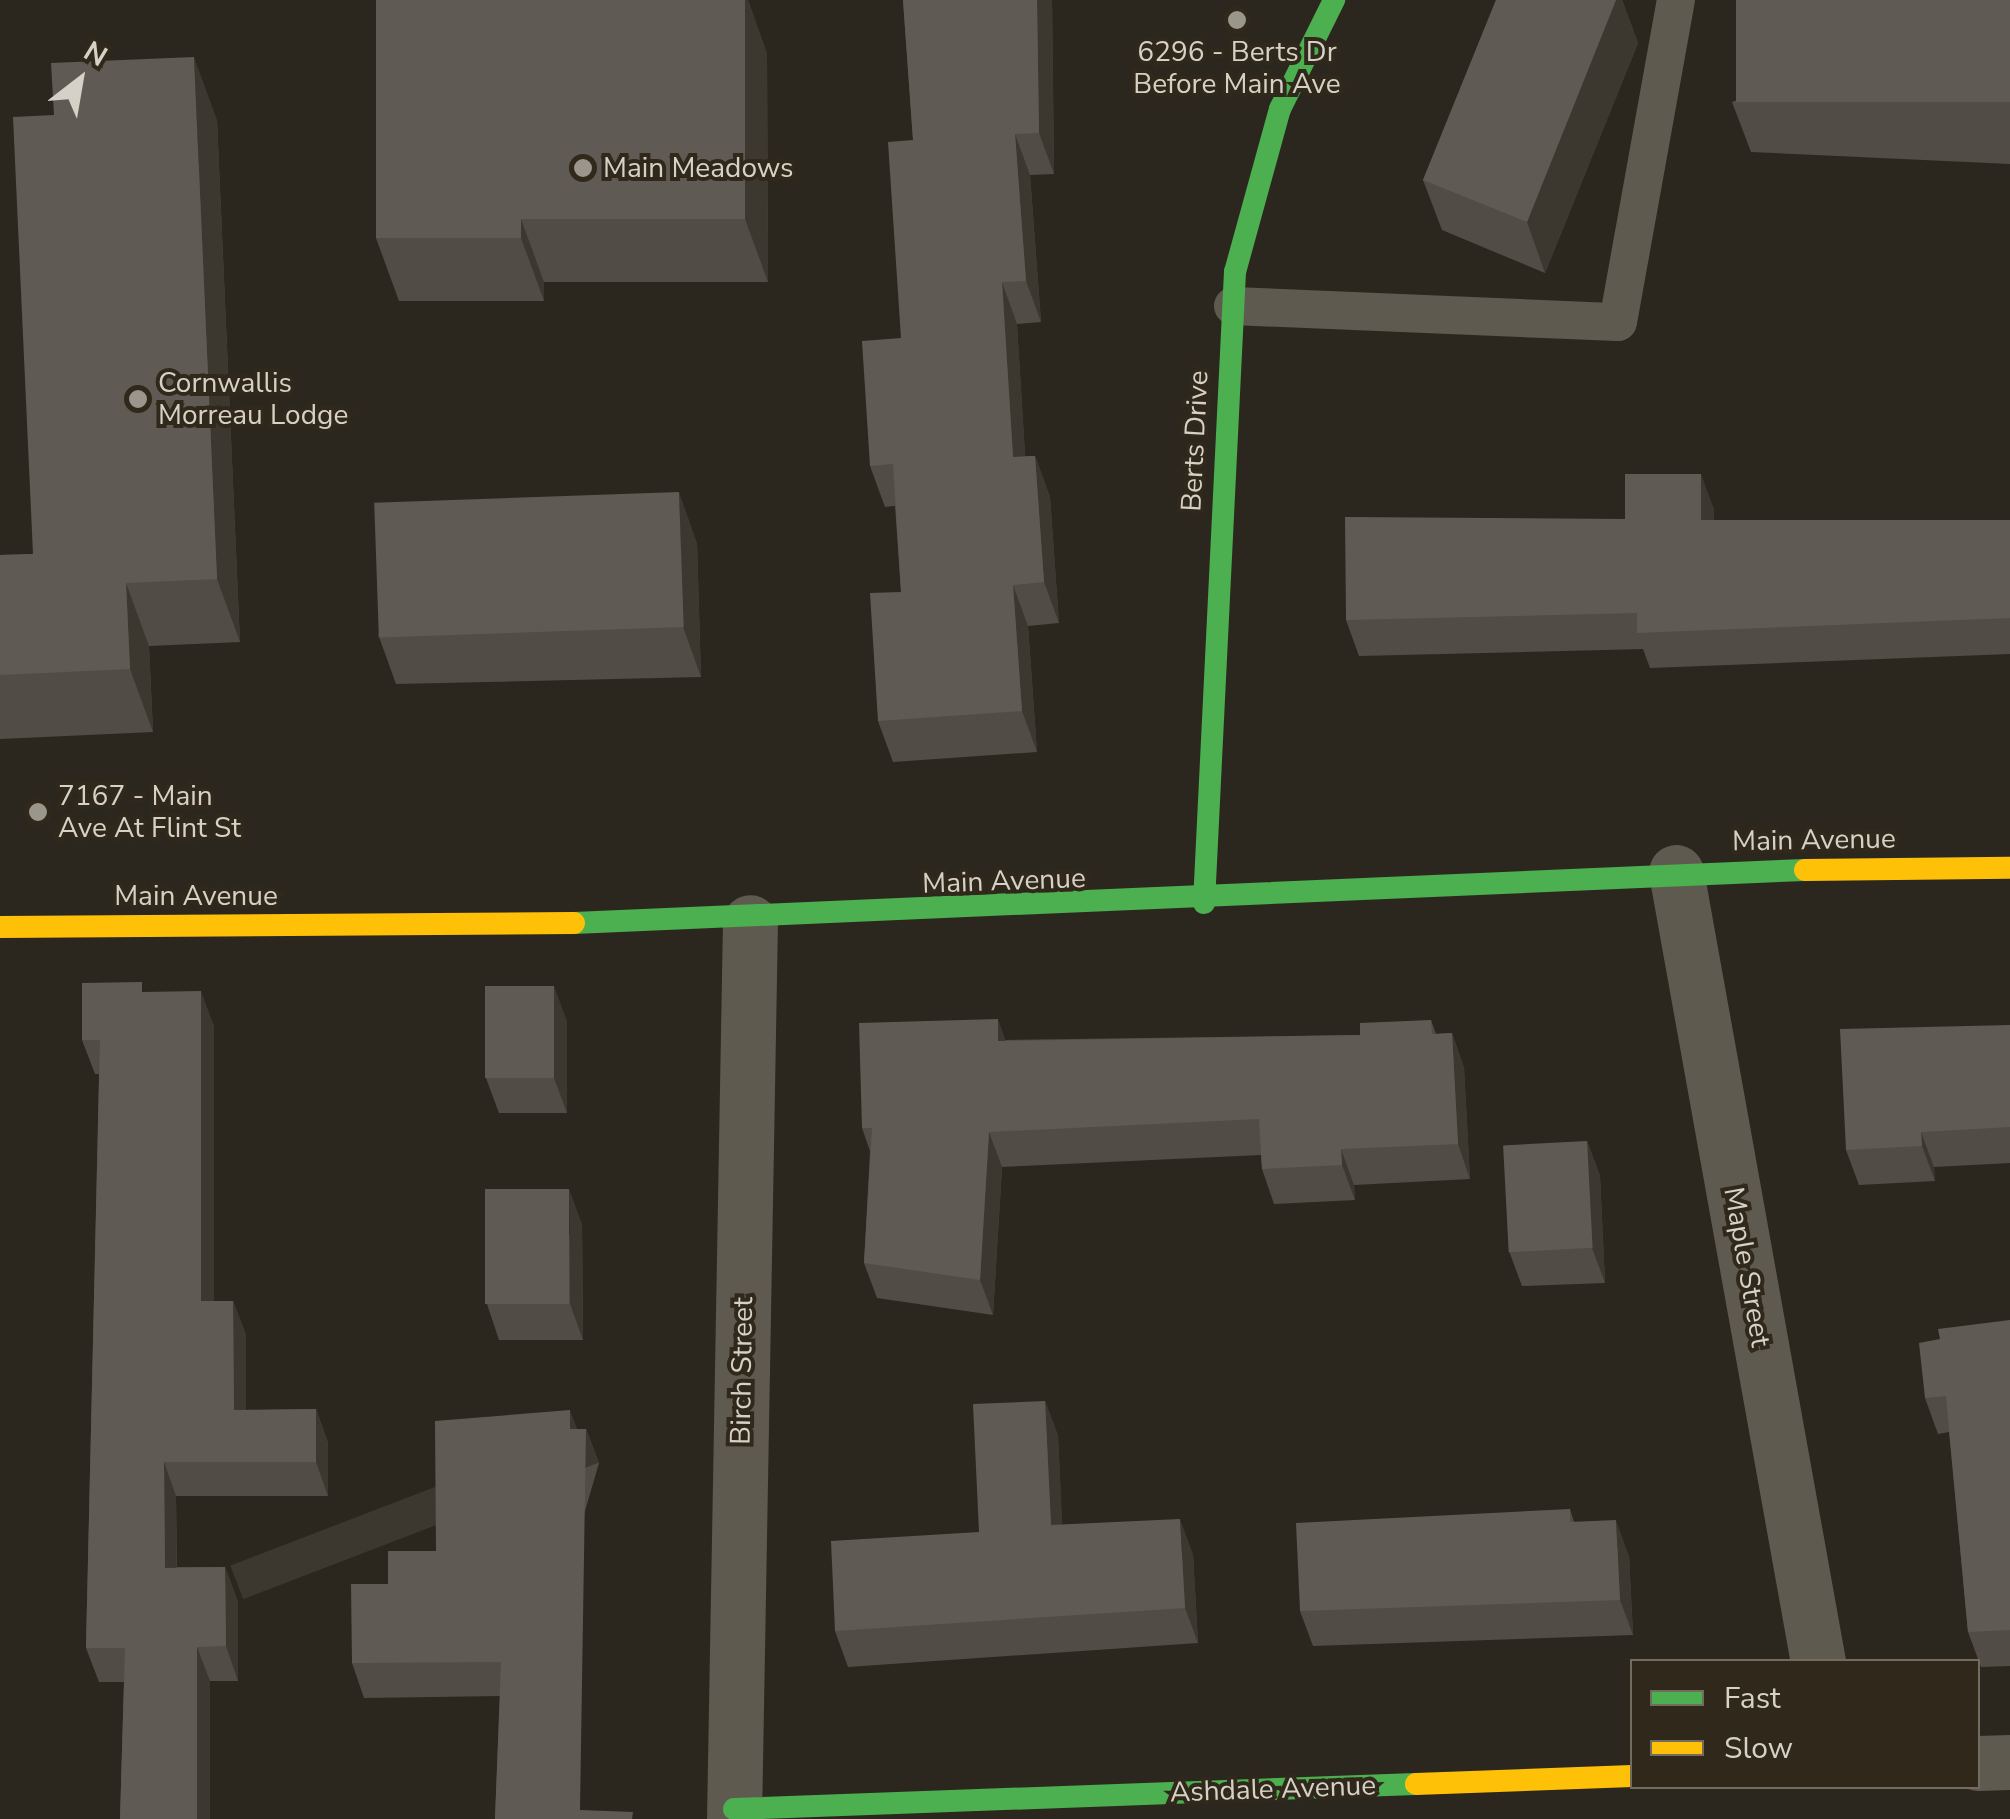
<!DOCTYPE html>
<style>
body{margin:0}
#map{position:relative;width:2010px;height:1819px;overflow:hidden;background:#2b271f;font-family:"Nunito Sans",sans-serif}
div>[style]{position:absolute}
[style*='--x']{left:calc(var(--x)*1px);top:calc(var(--y)*1px);width:calc(var(--w)*1px);rotate:calc(var(--a)*1deg)}
.lane>*{height:38px;margin:-19px;padding:0 19px;transform-origin:19px;border-radius:19px;background:#5f5a50}
.street>*{height:55px;margin:-27.5px;padding:0 27.5px;transform-origin:27.5px;border-radius:27.5px;background:#5f5a50}
.fast>*{height:22px;margin:-11px;padding:0 11px;transform-origin:11px;border-radius:11px;background:#4caf50}
.slow>*{height:22px;margin:-11px;padding:0 11px;transform-origin:11px;border-radius:11px;background:#ffc107}
.wall>*{inset:0;background:#514d46}
.shaded-wall>*{inset:0;background:#3c3830;transform-origin:0 0}
.building>*{inset:0;background:#5f5b54;transform-origin:0 0}
.dots>*{width:28px;height:28px;translate:-50% -50%;box-sizing:border-box;border:5px solid #30281a;border-radius:50%}
span{translate:-50% -50%;white-space:nowrap;text-align:center;line-height:1.15;-webkit-text-stroke:8px #30281a;paint-order:stroke}
.poi-label{font-size:28px;color:#d5d1c7}
.left{translate:0 -50%;text-align:left}
.street-label{font-size:28px;color:#d5d1c7}
.legend{position:absolute;left:1630px;top:1659px;width:350px;height:130px;box-sizing:border-box;background:#30281a;border:2px solid #726c5f;margin:0;padding:12px 18px;list-style:none;font-size:30px;color:#d5d1c7}
.legend li{display:flex;align-items:center;gap:20px;height:50px}
.legend b{width:50px;border:2px solid #726c5f}
.north{position:absolute;left:30px;top:30px;width:100px;height:100px;-webkit-text-stroke:8px #30281a;paint-order:stroke;rotate:31deg;font-size:28px;font-weight:700;line-height:40px;text-align:center;color:#d5d1c7}
.north::after{content:'';display:block;margin:auto;width:35px;height:45px;background:#d5d1c7;clip-path:polygon(50% 0,100% 100%,50% 72%,0 100%)}
</style>
<div id="map">
<div class="lane">
<i style="--x:1233;--y:306;--w:385;--a:2.4"></i>
<i style="--x:1618;--y:322;--w:327;--a:-79.8"></i>
</div>
<div class="street">
<i style="--x:1676;--y:872;--w:803;--a:79.81"></i>
<i style="--x:1978;--y:1763;--w:32;--a:-2"></i>
<i style="--x:734;--y:1819;--w:897;--a:-88.98"></i>
</div>
<div class="fast">
<i style="--x:1204;--y:903;--w:632;--a:-87.19"></i>
<i style="--x:1235;--y:272;--w:169;--a:-74.6"></i>
<i style="--x:1280;--y:109;--w:122;--a:-63.6"></i>
<i style="--x:574;--y:923;--w:1232;--a:-2.47"></i>
<i style="--x:734;--y:1809;--w:682;--a:-2.1"></i>
</div>
<div class="slow">
<i style="--x:1805;--y:870;--w:205;--a:-0.6"></i>
<i style="--x:0;--y:927;--w:574;--a:-0.4"></i>
<i style="--x:1416;--y:1784;--w:216;--a:-2.1"></i>
</div>
<div class="wall">
<i style="clip-path:polygon(376px 0,748px 0,767px 54px,768px 282px,544px 282px,544px 301px,399px 301px,376px 238px)"></i>
<i style="clip-path:polygon(903px 0,1052px 0,1054px 174px,1030px 175px,1041px 322px,1017px 324px,1025px 456px,1035px 456px,1050px 497px,1059px 623px,1028px 626px,1037px 752px,893px 762px,878px 721px,901px 592px,895px 506px,885px 507px,870px 466px,901px 338px,913px 140px)"></i>
<i style="clip-path:polygon(1496px 0,1622px 0,1638px 43px,1545px 273px,1442px 230px,1423px 180px)"></i>
<i style="clip-path:polygon(2010px 0,2010px 164px,1751px 152px,1732px 102px)"></i>
<i style="clip-path:polygon(217px 120px,240px 642px,149px 646px,153px 732px,0 739px,0 555px,33px 554px)"></i>
<i style="clip-path:polygon(1714px 509px,1714px 520px,2010px 520px,2010px 654px,1650px 668px,1643px 649px,1359px 656px,1346px 620px,1625px 519px)"></i>
<i style="clip-path:polygon(697px 543px,701px 677px,396px 684px,378px 634px)"></i>
<i style="clip-path:polygon(146px 992px,214px 1026px,214px 1301px,233px 1301px,246px 1335px,246px 1410px,316px 1409px,328px 1443px,328px 1496px,176px 1496px,177px 1567px,225px 1567px,238px 1602px,238px 1681px,210px 1681px,210px 1819px,120px 1819px,124px 1682px,99px 1682px,86px 1648px,99px 1074px,95px 1074px,82px 1040px)"></i>
<i style="clip-path:polygon(1431px 1020px,1436px 1034px,1452px 1033px,1464px 1068px,1470px 1179px,1354px 1185px,1355px 1200px,1274px 1204px,1262px 1169px,1261px 1155px,1002px 1167px,993px 1315px,877px 1298px,864px 1263px,870px 1151px,862px 1128px,1006px 1040px,1360px 1035px)"></i>
<i style="clip-path:polygon(567px 1021px,567px 1113px,499px 1113px,486px 1078px)"></i>
<i style="clip-path:polygon(2010px 1025px,2010px 1163px,1934px 1167px,1935px 1181px,1859px 1185px,1846px 1150px)"></i>
<i style="clip-path:polygon(1587px 1141px,1600px 1176px,1605px 1283px,1522px 1286px,1509px 1251px)"></i>
<i style="clip-path:polygon(582px 1224px,583px 1340px,499px 1340px,487px 1304px)"></i>
<i style="clip-path:polygon(2010px 1320px,2010px 1666px,1981px 1667px,1968px 1632px,1949px 1432px,1938px 1434px,1925px 1398px,1940px 1339px)"></i>
<i style="clip-path:polygon(1045px 1401px,1058px 1436px,1062px 1525px,1193px 1554px,1198px 1643px,848px 1667px,835px 1631px,979px 1532px)"></i>
<i style="clip-path:polygon(577px 1429px,586px 1429px,599px 1463px,495px 1819px,500px 1696px,364px 1698px,352px 1663px,388px 1584px,436px 1551px)"></i>
<i style="clip-path:polygon(1570px 1509px,1574px 1522px,1629px 1556px,1633px 1635px,1313px 1646px,1300px 1611px)"></i>
</div>
<div class="shaded-wall">
<i style="clip-path:polygon(745px 0,748px 0,767px 54px,768px 282px,745px 219px)"></i>
<i style="clip-path:polygon(1037px 0,1052px 0,1054px 174px,1039px 133px)"></i>
<i style="clip-path:polygon(1616px 0,1622px 0,1638px 43px,1545px 273px,1527px 222px)"></i>
<i style="clip-path:polygon(194px 57px,217px 120px,240px 642px,217px 579px)"></i>
<i style="clip-path:polygon(1015px 134px,1030px 175px,1041px 322px,1026px 281px)"></i>
<i style="clip-path:polygon(521px 219px,544px 282px,544px 301px,521px 238px)"></i>
<i style="clip-path:polygon(1002px 282px,1017px 324px,1028px 498px,1013px 457px)"></i>
<i style="clip-path:polygon(1035px 456px,1050px 497px,1059px 623px,1044px 582px)"></i>
<i style="clip-path:polygon(1701px 474px,1714px 509px,1714px 555px,1701px 520px)"></i>
<i style="clip-path:polygon(679px 492px,697px 543px,701px 677px,683px 627px)"></i>
<i style="clip-path:polygon(126px 583px,149px 646px,153px 732px,130px 669px)"></i>
<i style="clip-path:polygon(1013px 585px,1028px 626px,1037px 752px,1022px 711px)"></i>
<i style="clip-path:polygon(554px 986px,567px 1021px,567px 1113px,554px 1078px)"></i>
<i style="clip-path:polygon(201px 991px,214px 1026px,214px 1335px,201px 1301px)"></i>
<i style="clip-path:polygon(998px 1019px,1011px 1055px,998px 1041px)"></i>
<i style="clip-path:polygon(1452px 1033px,1464px 1068px,1470px 1179px,1458px 1144px)"></i>
<i style="clip-path:polygon(989px 1132px,1002px 1167px,993px 1315px,980px 1280px)"></i>
<i style="clip-path:polygon(1921px 1132px,1934px 1167px,1935px 1181px,1922px 1146px)"></i>
<i style="clip-path:polygon(1587px 1141px,1600px 1176px,1605px 1283px,1592px 1248px)"></i>
<i style="clip-path:polygon(1341px 1149px,1354px 1185px,1355px 1200px,1342px 1165px)"></i>
<i style="clip-path:polygon(569px 1189px,582px 1224px,583px 1340px,570px 1304px)"></i>
<i style="clip-path:polygon(233px 1301px,246px 1335px,246px 1444px,234px 1410px)"></i>
<i style="clip-path:polygon(1045px 1401px,1058px 1436px,1064px 1560px,1051px 1525px)"></i>
<i style="clip-path:polygon(316px 1409px,328px 1443px,328px 1496px,316px 1462px)"></i>
<i style="clip-path:polygon(570px 1410px,583px 1444px,570px 1429px)"></i>
<i style="left:586px;top:1429px;width:36px;height:381px;rotate:69deg"></i>
<i style="clip-path:polygon(164px 1462px,176px 1496px,177px 1602px,165px 1568px)"></i>
<i style="clip-path:polygon(1180px 1519px,1193px 1554px,1198px 1643px,1185px 1608px)"></i>
<i style="clip-path:polygon(1616px 1520px,1629px 1556px,1633px 1635px,1620px 1600px)"></i>
<i style="clip-path:polygon(225px 1567px,238px 1602px,238px 1681px,226px 1646px)"></i>
<i style="clip-path:polygon(197px 1647px,210px 1681px,210px 1819px,197px 1819px)"></i>
</div>
<div class="building">
<i style="clip-path:polygon(376px 0,745px 0,745px 219px,521px 219px,521px 238px,376px 238px)"></i>
<i style="clip-path:polygon(903px 0,1037px 0,1039px 133px,1015px 134px,1026px 281px,1002px 282px,1013px 457px,1035px 456px,1044px 582px,1013px 585px,1022px 711px,878px 721px,870px 593px,901px 592px,893px 464px,870px 466px,862px 341px,901px 338px,888px 142px,913px 140px)"></i>
<i style="clip-path:polygon(1496px 0,1616px 0,1527px 222px,1423px 180px)"></i>
<i style="left:1736px;top:0;width:274px;height:102px"></i>
<i style="clip-path:polygon(194px 57px,217px 579px,126px 583px,130px 669px,0 675px,0 555px,33px 554px,13px 117px,54px 115px,51px 63px)"></i>
<i style="clip-path:polygon(1625px 474px,1701px 474px,1701px 520px,2010px 520px,2010px 618px,1637px 633px,1637px 613px,1346px 620px,1345px 517px,1625px 519px)"></i>
<i style="left:679px;top:492px;width:135px;height:305px;rotate:88deg"></i>
<i style="clip-path:polygon(142px 982px,142px 992px,201px 991px,201px 1301px,233px 1301px,234px 1410px,316px 1409px,316px 1462px,164px 1462px,165px 1568px,225px 1567px,226px 1646px,197px 1647px,197px 1819px,120px 1819px,125px 1648px,86px 1648px,100px 1040px,82px 1040px,82px 983px)"></i>
<i style="left:554px;top:986px;width:92px;height:69px;rotate:90deg"></i>
<i style="clip-path:polygon(998px 1019px,998px 1041px,1360px 1035px,1360px 1023px,1431px 1020px,1432px 1034px,1452px 1033px,1458px 1144px,1341px 1149px,1342px 1165px,1262px 1169px,1259px 1119px,989px 1132px,980px 1280px,864px 1263px,872px 1128px,862px 1128px,859px 1023px)"></i>
<i style="clip-path:polygon(2010px 1025px,2010px 1127px,1921px 1132px,1922px 1146px,1846px 1150px,1840px 1029px)"></i>
<i style="left:1587px;top:1141px;width:107px;height:84px;rotate:87deg"></i>
<i style="left:485px;top:1189px;width:84px;height:115px"></i>
<i style="clip-path:polygon(2010px 1320px,2010px 1630px,1968px 1632px,1946px 1396px,1925px 1398px,1919px 1343px,1940px 1339px,1938px 1329px)"></i>
<i style="clip-path:polygon(1045px 1401px,1051px 1525px,1180px 1519px,1185px 1608px,835px 1631px,831px 1541px,979px 1532px,973px 1404px)"></i>
<i style="clip-path:polygon(570px 1410px,570px 1429px,586px 1429px,580px 1810px,633px 1812px,632px 1819px,495px 1819px,501px 1662px,352px 1663px,351px 1584px,388px 1584px,388px 1551px,436px 1551px,435px 1421px)"></i>
<i style="clip-path:polygon(1570px 1509px,1570px 1522px,1616px 1520px,1620px 1600px,1300px 1611px,1296px 1523px)"></i>
</div>
<div class="dots">
<i style="left:1237px;top:20px;background:#9a968c"></i>
<i style="left:583px;top:168px;background:#9a968c"></i>
<i style="left:138px;top:399px;background:#9a968c"></i>
<i style="left:38px;top:812px;background:#9a968c"></i>
</div>
<div class="poi-label">
<span style="left:1237px;top:68px">6296 - Berts Dr<br>Before Main Ave</span>
<span class="left" style="left:603px;top:168px">Main Meadows</span>
<span class="left" style="left:158px;top:399px">Cornwallis<br>Morreau Lodge</span>
<span class="left" style="left:58px;top:812px">7167 - Main<br>Ave At Flint St</span>
</div>
<div class="street-label">
<span style="left:1195px;top:441px;rotate:-87deg">Berts Drive</span>
<span style="left:1814px;top:840px;rotate:-1deg">Main Avenue</span>
<span style="left:1004px;top:881px;rotate:-2deg">Main Avenue</span>
<span style="left:196px;top:896px">Main Avenue</span>
<span style="left:1747px;top:1267px;rotate:80deg">Maple Street</span>
<span style="left:742px;top:1371px;rotate:-89deg">Birch Street</span>
<span style="left:1273px;top:1789px;rotate:-2deg">Ashdale Avenue</span>
</div>
<ul class="legend">
<li><b style="height:12px;background:#4caf50"></b>Fast</li>
<li><b style="height:12px;background:#ffc107"></b>Slow</li>
</ul>
<div class="north">N</div>
</div>
